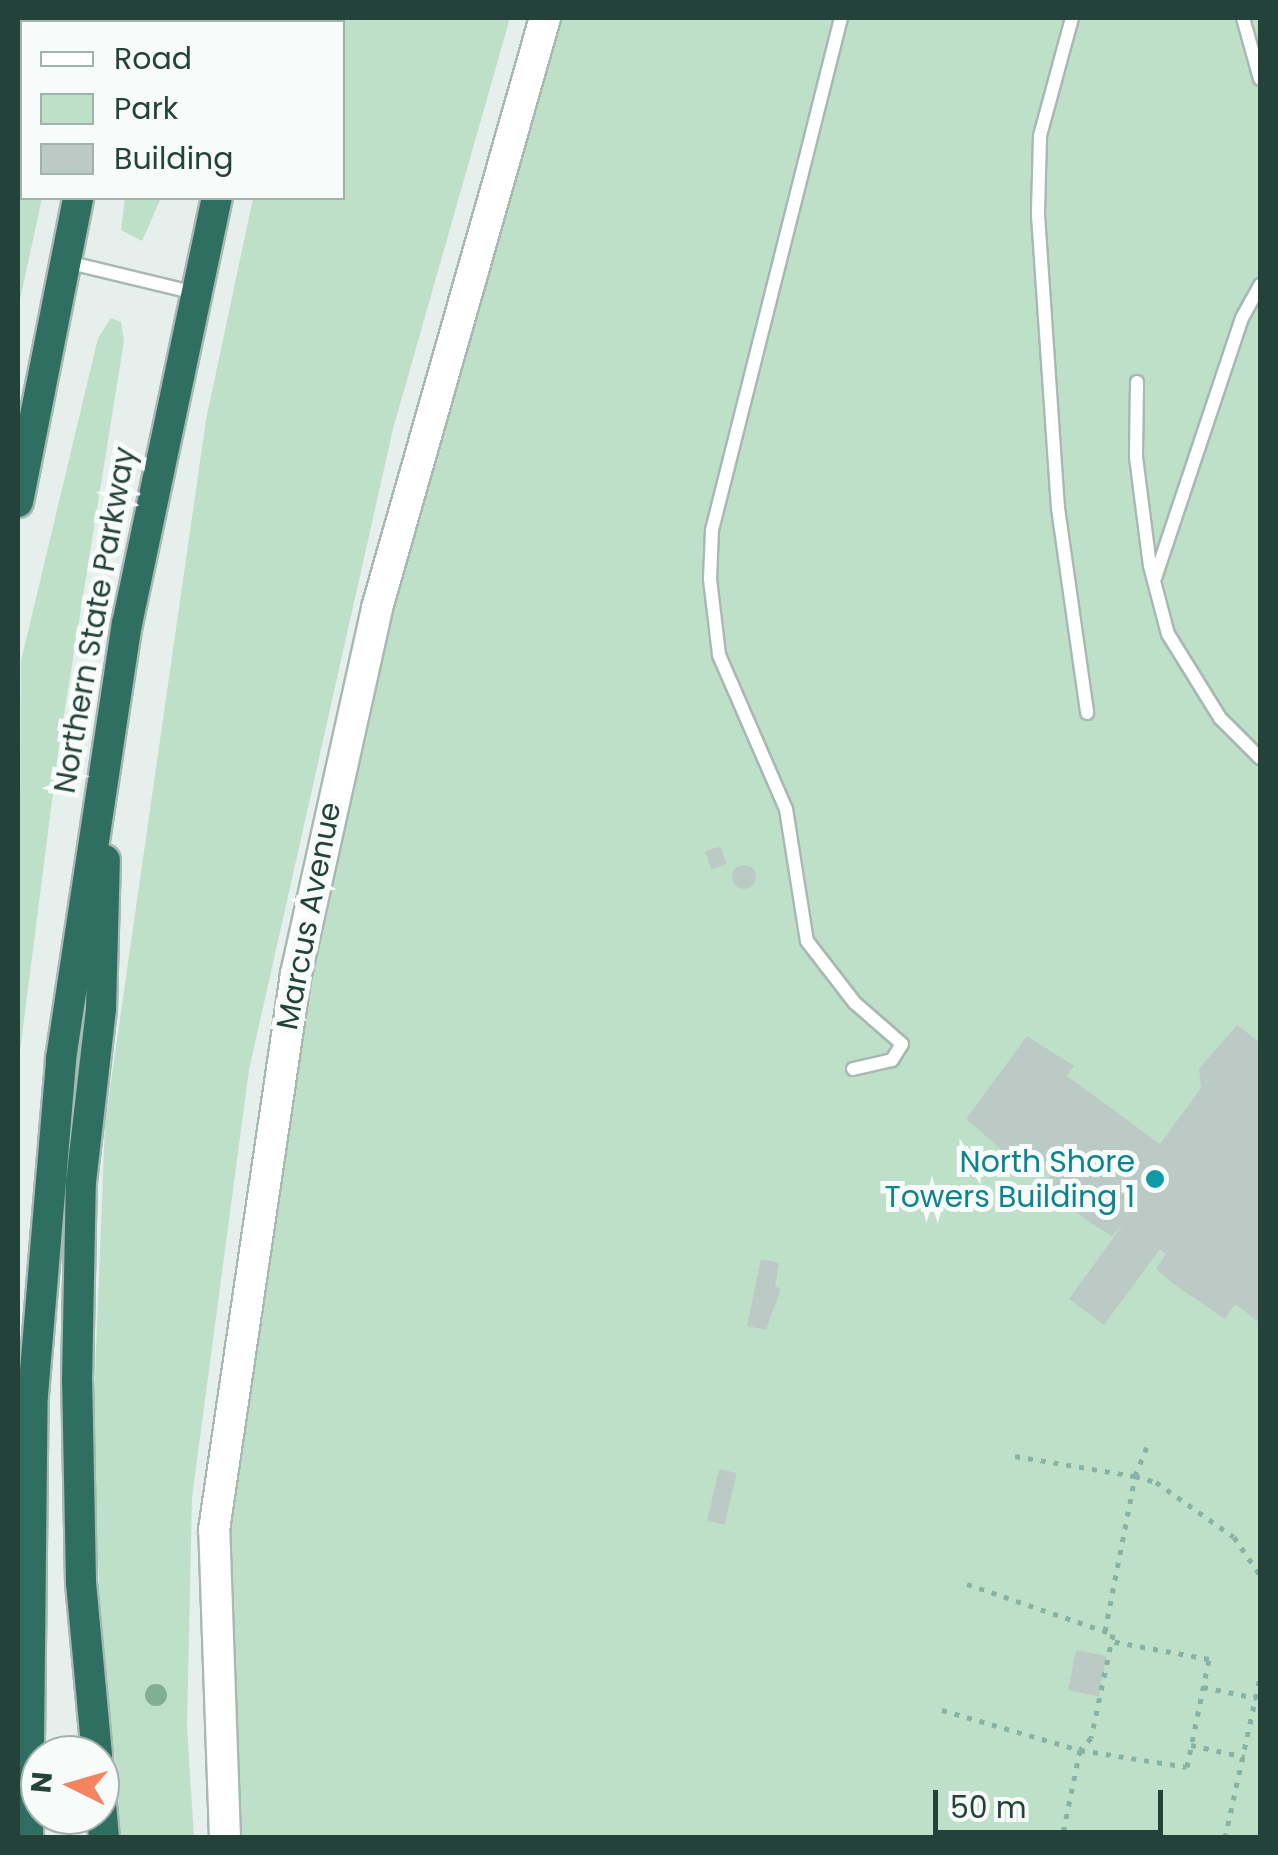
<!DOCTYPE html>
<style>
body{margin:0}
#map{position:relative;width:1278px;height:1855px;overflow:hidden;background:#e6efeb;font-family:Poppins,sans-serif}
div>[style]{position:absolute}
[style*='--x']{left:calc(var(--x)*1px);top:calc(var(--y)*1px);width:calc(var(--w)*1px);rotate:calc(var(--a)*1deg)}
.green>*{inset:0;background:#bfe0c8}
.building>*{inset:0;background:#bbcac4;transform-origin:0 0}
.round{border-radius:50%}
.path>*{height:5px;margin-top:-2.5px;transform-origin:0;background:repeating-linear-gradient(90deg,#86b3a5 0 5px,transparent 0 13px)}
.roads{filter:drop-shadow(2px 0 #a8b8b2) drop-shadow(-2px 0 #a8b8b2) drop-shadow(0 2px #a8b8b2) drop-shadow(0 -2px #a8b8b2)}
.lane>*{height:12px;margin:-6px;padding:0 6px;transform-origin:6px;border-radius:6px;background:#fff}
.secondary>*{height:30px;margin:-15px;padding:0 15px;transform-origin:15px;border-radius:15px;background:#fff}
.highway>*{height:30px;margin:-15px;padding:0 15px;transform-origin:15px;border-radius:15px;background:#2f6f62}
.trees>*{width:22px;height:22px;margin:-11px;border-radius:50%;background:#80af93}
.dots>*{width:28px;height:28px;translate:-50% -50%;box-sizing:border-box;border:5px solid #f7fbf9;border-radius:50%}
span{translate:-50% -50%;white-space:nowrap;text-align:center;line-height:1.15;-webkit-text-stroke:10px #f7fbf9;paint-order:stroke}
.street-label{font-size:30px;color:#24423a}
.culture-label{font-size:30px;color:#0d838f}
.right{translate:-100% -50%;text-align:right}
.frame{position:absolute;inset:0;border:20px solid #24423a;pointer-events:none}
.legend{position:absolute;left:20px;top:20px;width:325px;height:180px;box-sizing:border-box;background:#f7fbf9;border:2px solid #a3b1ad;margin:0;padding:12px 18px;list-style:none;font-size:30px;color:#24423a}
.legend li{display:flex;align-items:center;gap:20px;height:50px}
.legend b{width:50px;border:2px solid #a3b1ad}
.north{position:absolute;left:20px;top:1735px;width:100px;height:100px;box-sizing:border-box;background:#f7fbf9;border:2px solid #a3b1ad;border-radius:50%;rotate:275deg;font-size:28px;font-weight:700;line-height:40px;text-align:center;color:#24423a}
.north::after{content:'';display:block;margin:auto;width:35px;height:45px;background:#f4845f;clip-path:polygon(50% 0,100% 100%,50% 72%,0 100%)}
.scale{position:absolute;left:933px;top:1790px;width:230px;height:45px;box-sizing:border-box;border:5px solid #24423a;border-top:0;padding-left:12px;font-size:30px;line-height:35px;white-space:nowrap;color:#24423a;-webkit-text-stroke:8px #f7fbf9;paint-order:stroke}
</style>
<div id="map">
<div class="green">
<i style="clip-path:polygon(18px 18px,83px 18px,22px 22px,22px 198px,42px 198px,18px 309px)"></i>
<i style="clip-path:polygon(292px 18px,510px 18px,393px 429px,249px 1070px,192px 1498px,187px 1727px,194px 1837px,119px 1838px,105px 1748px,93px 1426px,105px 1123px,206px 420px,253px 198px,342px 198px,342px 22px,291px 22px)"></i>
<i style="clip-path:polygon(545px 18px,1260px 18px,1260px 1837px,225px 1838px,213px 1627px,296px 974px)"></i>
<i style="clip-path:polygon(125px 198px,161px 198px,142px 241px,121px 230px)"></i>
<i style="clip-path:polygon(111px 318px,121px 322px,124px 341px,59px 746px,18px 1067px,21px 661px,98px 338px)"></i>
</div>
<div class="building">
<i style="left:720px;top:846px;width:19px;height:16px;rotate:69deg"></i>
<i class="round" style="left:732px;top:865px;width:24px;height:24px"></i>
<i style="clip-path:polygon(1237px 1025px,1260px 1043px,1260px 1323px,1235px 1304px,1225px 1319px,1172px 1283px,1156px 1269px,1166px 1254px,1160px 1249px,1104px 1325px,1069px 1299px,1124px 1223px,1112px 1236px,1092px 1224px,1043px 1186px,1054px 1172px,1018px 1146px,1010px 1157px,966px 1119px,1027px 1036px,1074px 1066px,1067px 1076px,1160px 1144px,1201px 1088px,1199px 1069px)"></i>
<i style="clip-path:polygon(761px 1259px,779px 1263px,775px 1287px,781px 1288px,766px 1330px,747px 1326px)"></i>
<i style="left:719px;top:1469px;width:18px;height:53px;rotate:13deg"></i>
<i style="left:1076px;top:1650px;width:31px;height:41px;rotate:11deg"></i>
</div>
<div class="path">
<i style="--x:1015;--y:1456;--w:122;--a:9.5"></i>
<i style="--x:1135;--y:1476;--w:37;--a:-68"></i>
<i style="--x:967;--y:1584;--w:154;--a:18.9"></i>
<i style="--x:1113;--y:1634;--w:106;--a:101.9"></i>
<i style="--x:1091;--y:1738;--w:16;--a:133"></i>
<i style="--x:1105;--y:1631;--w:158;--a:-79"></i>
<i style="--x:1135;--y:1476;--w:22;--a:16"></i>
<i style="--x:1156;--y:1482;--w:95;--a:35.2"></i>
<i style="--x:1234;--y:1537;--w:46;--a:55.6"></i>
<i style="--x:1203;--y:1687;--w:55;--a:11.5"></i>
<i style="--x:942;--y:1710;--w:144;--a:16.2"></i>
<i style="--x:1080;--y:1750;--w:90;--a:101.6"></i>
<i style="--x:1191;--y:1745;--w:55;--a:12.5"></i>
<i style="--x:1080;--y:1750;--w:108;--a:9"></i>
<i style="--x:1187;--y:1767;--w:110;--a:-78.5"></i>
<i style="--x:1209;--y:1659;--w:100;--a:-169.6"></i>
<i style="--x:1225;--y:1838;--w:165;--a:-77.7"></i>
</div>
<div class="roads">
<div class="lane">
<i style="--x:841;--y:18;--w:528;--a:104.14"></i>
<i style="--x:712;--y:530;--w:49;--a:92.3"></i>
<i style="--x:710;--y:579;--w:77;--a:83.2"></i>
<i style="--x:719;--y:655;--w:168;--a:66.5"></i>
<i style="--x:786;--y:809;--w:134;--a:81"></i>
<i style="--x:807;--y:941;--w:78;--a:52.3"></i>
<i style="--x:855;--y:1003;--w:62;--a:41.1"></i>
<i style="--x:902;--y:1044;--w:19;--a:122"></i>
<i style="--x:892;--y:1060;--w:40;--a:167"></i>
<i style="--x:1072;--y:18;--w:122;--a:105.2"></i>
<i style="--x:1040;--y:136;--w:79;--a:91.5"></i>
<i style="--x:1038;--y:215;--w:294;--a:86.1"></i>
<i style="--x:1058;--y:508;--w:207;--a:81.9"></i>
<i style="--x:1243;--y:18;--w:63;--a:74.4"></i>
<i style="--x:67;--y:262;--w:132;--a:13.6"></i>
<i style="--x:1137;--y:382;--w:75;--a:90.8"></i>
<i style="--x:1136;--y:457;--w:110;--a:82.7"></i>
<i style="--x:1150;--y:566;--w:70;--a:75.2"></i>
<i style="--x:1168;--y:634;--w:99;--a:58.2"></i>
<i style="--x:1220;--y:718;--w:57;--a:45"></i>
<i style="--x:1155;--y:578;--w:274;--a:-71.5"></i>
<i style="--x:1242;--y:318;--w:38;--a:-61"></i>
</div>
<div class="secondary">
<i style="--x:225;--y:1838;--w:308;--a:-92"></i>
<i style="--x:214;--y:1530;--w:562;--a:-81.61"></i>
<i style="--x:296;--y:974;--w:375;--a:-77.5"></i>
<i style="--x:377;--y:608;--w:613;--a:-74.11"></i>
</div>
<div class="highway">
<i style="--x:124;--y:22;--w:4;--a:-76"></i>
<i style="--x:256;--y:22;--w:4;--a:-76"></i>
<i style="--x:18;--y:502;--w:310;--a:-78.8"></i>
<i style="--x:97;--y:1755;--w:174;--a:-95.3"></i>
<i style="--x:81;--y:1582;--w:200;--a:-91.1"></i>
<i style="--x:77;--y:1382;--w:200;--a:-88.9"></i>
<i style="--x:81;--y:1182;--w:175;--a:-83.4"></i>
<i style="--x:101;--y:1008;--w:148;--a:-88.5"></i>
<i style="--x:100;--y:1793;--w:45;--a:84.9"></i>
<i style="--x:28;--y:1838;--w:443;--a:-89.4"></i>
<i style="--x:33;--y:1395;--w:337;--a:-85.2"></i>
<i style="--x:61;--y:1059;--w:440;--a:-81.4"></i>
<i style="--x:127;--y:624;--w:435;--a:-78.1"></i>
</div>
</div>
<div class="trees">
<i style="left:156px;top:1695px"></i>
</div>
<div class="dots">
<i style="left:1155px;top:1179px;background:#0f9aa8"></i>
</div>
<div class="street-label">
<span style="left:95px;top:620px;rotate:-80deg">Northern State Parkway</span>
<span style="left:309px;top:916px;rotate:-79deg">Marcus Avenue</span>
</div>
<div class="culture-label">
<span class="right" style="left:1135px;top:1179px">North Shore<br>Towers Building 1</span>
</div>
<div class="frame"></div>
<ul class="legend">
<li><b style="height:12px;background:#fff"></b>Road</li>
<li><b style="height:28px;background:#bfe0c8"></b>Park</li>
<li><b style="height:28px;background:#bbcac4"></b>Building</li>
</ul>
<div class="north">N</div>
<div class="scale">50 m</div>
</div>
